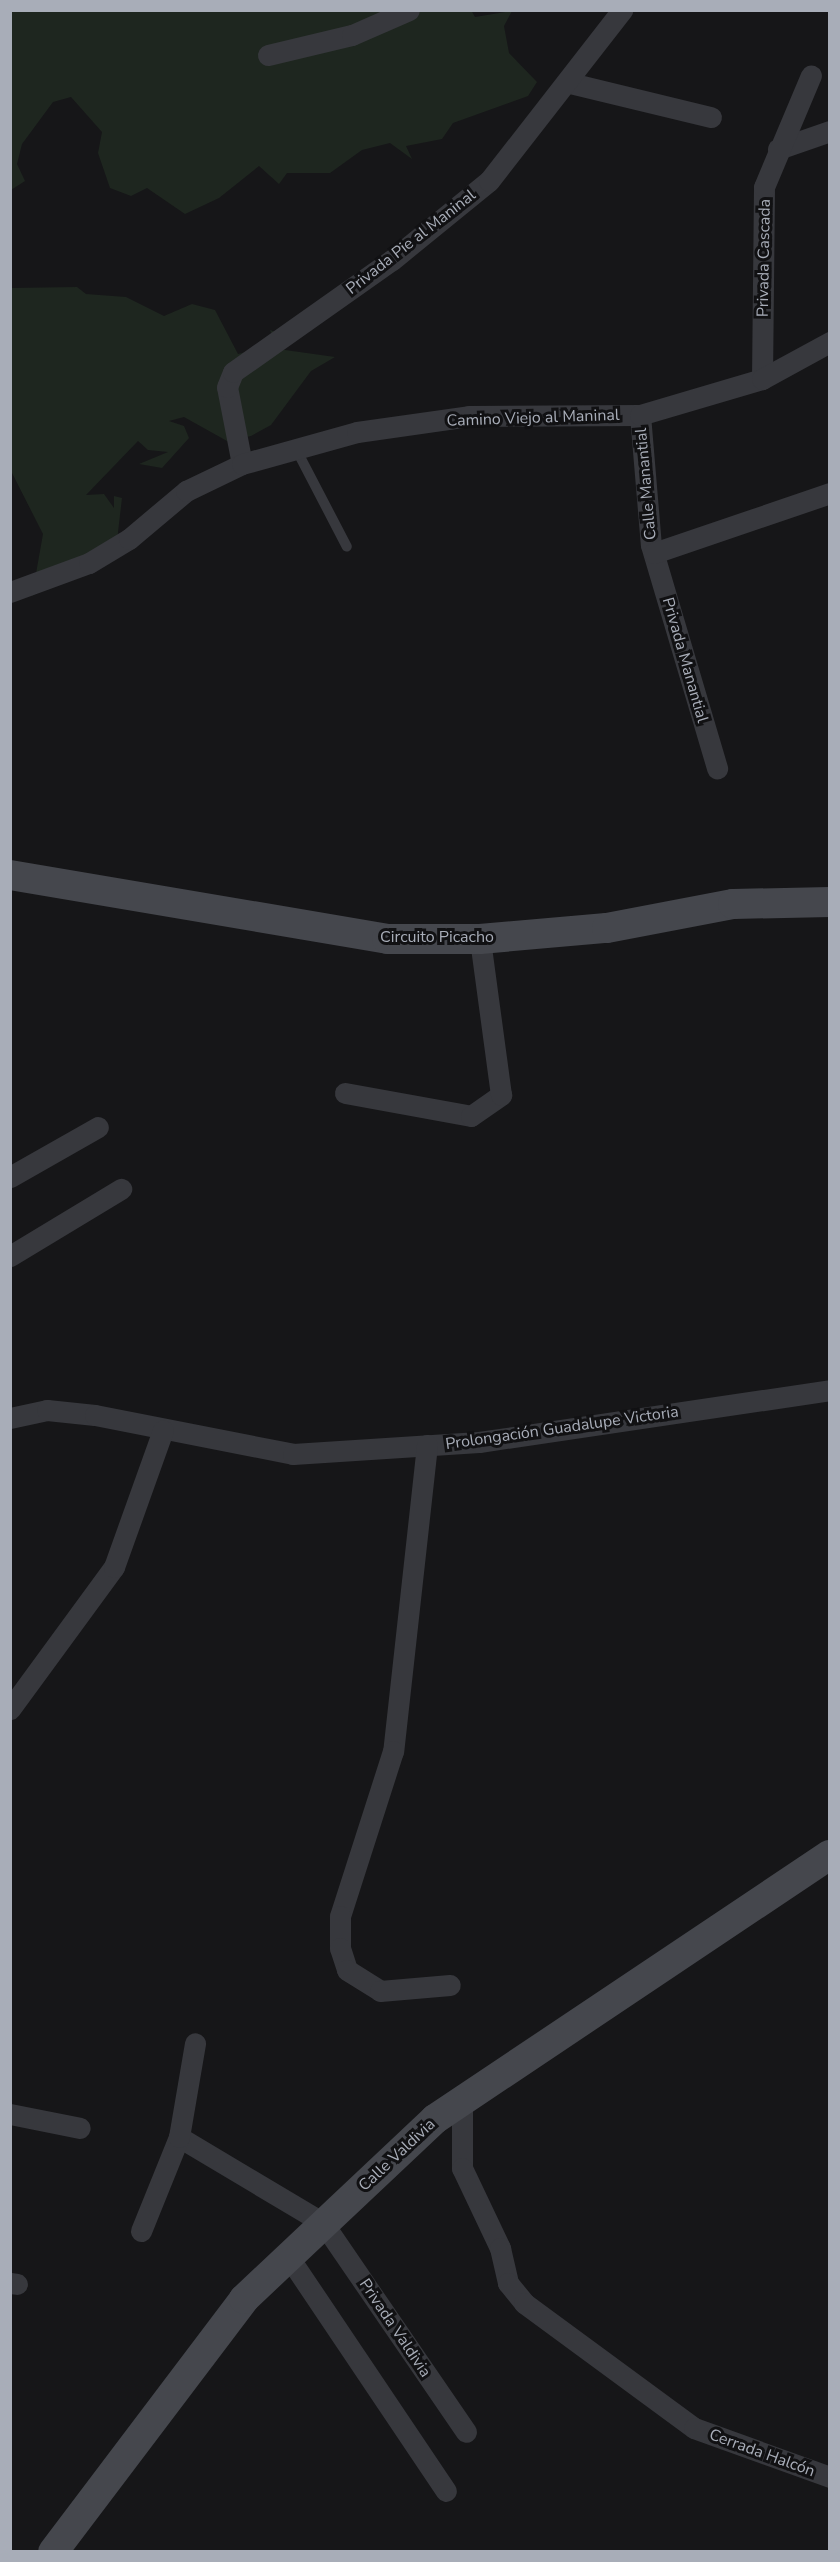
<!DOCTYPE html>
<meta charset="utf-8">
<style>
body{margin:0}
#map{position:relative;width:840px;height:2562px;overflow:hidden;background:#161618;font-family:"Nunito Sans",sans-serif}
div>[style]{position:absolute}
[style*='--x']{left:calc(var(--x)*1px);top:calc(var(--y)*1px);width:calc(var(--w)*1px);rotate:calc(var(--a)*1deg)}
.green>*{inset:0;background:#1e261f}
.lane>*{height:10px;margin:-5px;padding:0 5px;transform-origin:5px;border-radius:5px;background:#37383d}
.street>*{height:21px;margin:-10.5px;padding:0 10.5px;transform-origin:10.5px;border-radius:10.5px;background:#37383d}
.secondary>*{height:30px;margin:-15px;padding:0 15px;transform-origin:15px;border-radius:15px;background:#45474d}
span{translate:-50% -50%;white-space:nowrap;text-align:center;line-height:1.15;-webkit-text-stroke:6px #111113;paint-order:stroke}
.street-label{font-size:16px;color:#a8adb8}
.frame{position:absolute;inset:0;border:12px solid #a8adb8;pointer-events:none}
</style>
<div id="map">
<div class="green">
<i style="clip-path:polygon(471px 10px,475px 17px,512px 11px,504px 26px,509px 53px,537px 82px,528px 96px,453px 123px,442px 139px,406px 146px,412px 159px,390px 143px,362px 150px,330px 173px,287px 173px,279px 184px,259px 166px,219px 198px,185px 214px,147px 188px,131px 196px,110px 188px,98px 153px,102px 132px,71px 97px,53px 102px,22px 144px,17px 164px,25px 181px,11px 190px,11px 11px)"></i>
<i style="clip-path:polygon(77px 287px,86px 294px,126px 297px,164px 316px,192px 304px,215px 310px,238px 354px,275px 344px,270px 330px,281px 334px,278px 349px,335px 357px,311px 371px,271px 425px,251px 436px,227px 441px,184px 417px,169px 421px,184px 426px,189px 438px,162px 468px,139px 464px,168px 452px,148px 450px,138px 441px,86px 495px,104px 494px,114px 508px,114px 496px,122px 498px,117px 541px,32px 596px,43px 534px,11px 471px,11px 288px)"></i>
</div>
<div class="lane">
<i style="--x:296;--y:449;--w:110;--a:62.5"></i>
</div>
<div class="street">
<i style="--x:268;--y:55;--w:86;--a:-13.4"></i>
<i style="--x:352;--y:35;--w:62;--a:-23.7"></i>
<i style="--x:570;--y:83;--w:145;--a:13.6"></i>
<i style="--x:778;--y:149;--w:55;--a:-19.1"></i>
<i style="--x:762;--y:379;--w:192;--a:-89.4"></i>
<i style="--x:764;--y:187;--w:121;--a:-67.2"></i>
<i style="--x:640;--y:415;--w:130;--a:85.2"></i>
<i style="--x:651;--y:545;--w:233;--a:73.5"></i>
<i style="--x:242;--y:464;--w:78;--a:-101"></i>
<i style="--x:227;--y:387;--w:16;--a:-68"></i>
<i style="--x:233;--y:372;--w:194;--a:-35.2"></i>
<i style="--x:392;--y:260;--w:125;--a:-39.2"></i>
<i style="--x:489;--y:181;--w:217;--a:-52.1"></i>
<i style="--x:654;--y:553;--w:186;--a:-18.8"></i>
<i style="--x:10;--y:592;--w:84;--a:-20.2"></i>
<i style="--x:89;--y:563;--w:47;--a:-31"></i>
<i style="--x:129;--y:539;--w:75;--a:-40.1"></i>
<i style="--x:186;--y:491;--w:62;--a:-25.7"></i>
<i style="--x:242;--y:464;--w:119;--a:-15.5"></i>
<i style="--x:357;--y:432;--w:113;--a:-8.1"></i>
<i style="--x:469;--y:416;--w:171;--a:-0.3"></i>
<i style="--x:640;--y:415;--w:127;--a:-16.4"></i>
<i style="--x:762;--y:379;--w:77;--a:-28.6"></i>
<i style="--x:345;--y:1093;--w:128;--a:10.3"></i>
<i style="--x:471;--y:1116;--w:37;--a:-35"></i>
<i style="--x:501;--y:1095;--w:157;--a:-97.7"></i>
<i style="--x:10;--y:1177;--w:101;--a:-29.6"></i>
<i style="--x:10;--y:1256;--w:130;--a:-31.1"></i>
<i style="--x:10;--y:1418;--w:38;--a:-12"></i>
<i style="--x:47;--y:1410;--w:48;--a:5.9"></i>
<i style="--x:95;--y:1415;--w:202;--a:11.1"></i>
<i style="--x:293;--y:1454;--w:186;--a:-3.7"></i>
<i style="--x:479;--y:1442;--w:355;--a:-8.4"></i>
<i style="--x:427;--y:1445;--w:308;--a:96.3"></i>
<i style="--x:393;--y:1751;--w:173;--a:107.8"></i>
<i style="--x:340;--y:1916;--w:32;--a:90"></i>
<i style="--x:340;--y:1948;--w:23;--a:72"></i>
<i style="--x:347;--y:1970;--w:39;--a:32"></i>
<i style="--x:380;--y:1991;--w:70;--a:-4.9"></i>
<i style="--x:10;--y:1709;--w:176;--a:-53.8"></i>
<i style="--x:114;--y:1567;--w:145;--a:-70.3"></i>
<i style="--x:462;--y:2100;--w:68;--a:90"></i>
<i style="--x:462;--y:2168;--w:89;--a:64.6"></i>
<i style="--x:500;--y:2248;--w:36;--a:77"></i>
<i style="--x:508;--y:2283;--w:26;--a:51"></i>
<i style="--x:524;--y:2303;--w:211;--a:36.3"></i>
<i style="--x:694;--y:2428;--w:145;--a:19.8"></i>
<i style="--x:10;--y:2114;--w:71;--a:11.3"></i>
<i style="--x:179;--y:2137;--w:168;--a:30.8"></i>
<i style="--x:323;--y:2223;--w:253;--a:55.6"></i>
<i style="--x:141;--y:2231;--w:101;--a:-68"></i>
<i style="--x:179;--y:2137;--w:95;--a:-80.3"></i>
<i style="--x:288;--y:2256;--w:283;--a:56.1"></i>
<i style="--x:10;--y:2283;--w:7;--a:8"></i>
</div>
<div class="secondary">
<i style="--x:10;--y:875;--w:382;--a:9.6"></i>
<i style="--x:387;--y:939;--w:93;--a:0"></i>
<i style="--x:480;--y:939;--w:127;--a:-5"></i>
<i style="--x:607;--y:928;--w:128;--a:-10.8"></i>
<i style="--x:733;--y:904;--w:97;--a:-1.2"></i>
<i style="--x:53;--y:2552;--w:317;--a:-52.9"></i>
<i style="--x:244;--y:2299;--w:262;--a:-43.3"></i>
<i style="--x:435;--y:2119;--w:475;--a:-33.8"></i>
</div>
<div class="street-label">
<span style="left:411px;top:242px;rotate:-38deg">Privada Pie al Maninal</span>
<span style="left:764px;top:258px;rotate:-89deg">Privada Cascada</span>
<span style="left:533px;top:418px;rotate:-2deg">Camino Viejo al Maninal</span>
<span style="left:646px;top:484px;rotate:-95deg">Calle Manantial</span>
<span style="left:685px;top:660px;rotate:74deg">Privada Manantial</span>
<span style="left:437px;top:937px">Circuito Picacho</span>
<span style="left:562px;top:1428px;rotate:-8deg">Prolongación Guadalupe Victoria</span>
<span style="left:397px;top:2155px;rotate:-43deg">Calle Valdivia</span>
<span style="left:395px;top:2328px;rotate:56deg">Privada Valdivia</span>
<span style="left:762px;top:2453px;rotate:20deg">Cerrada Halcón</span>
</div>
<div class="frame"></div>
</div>
